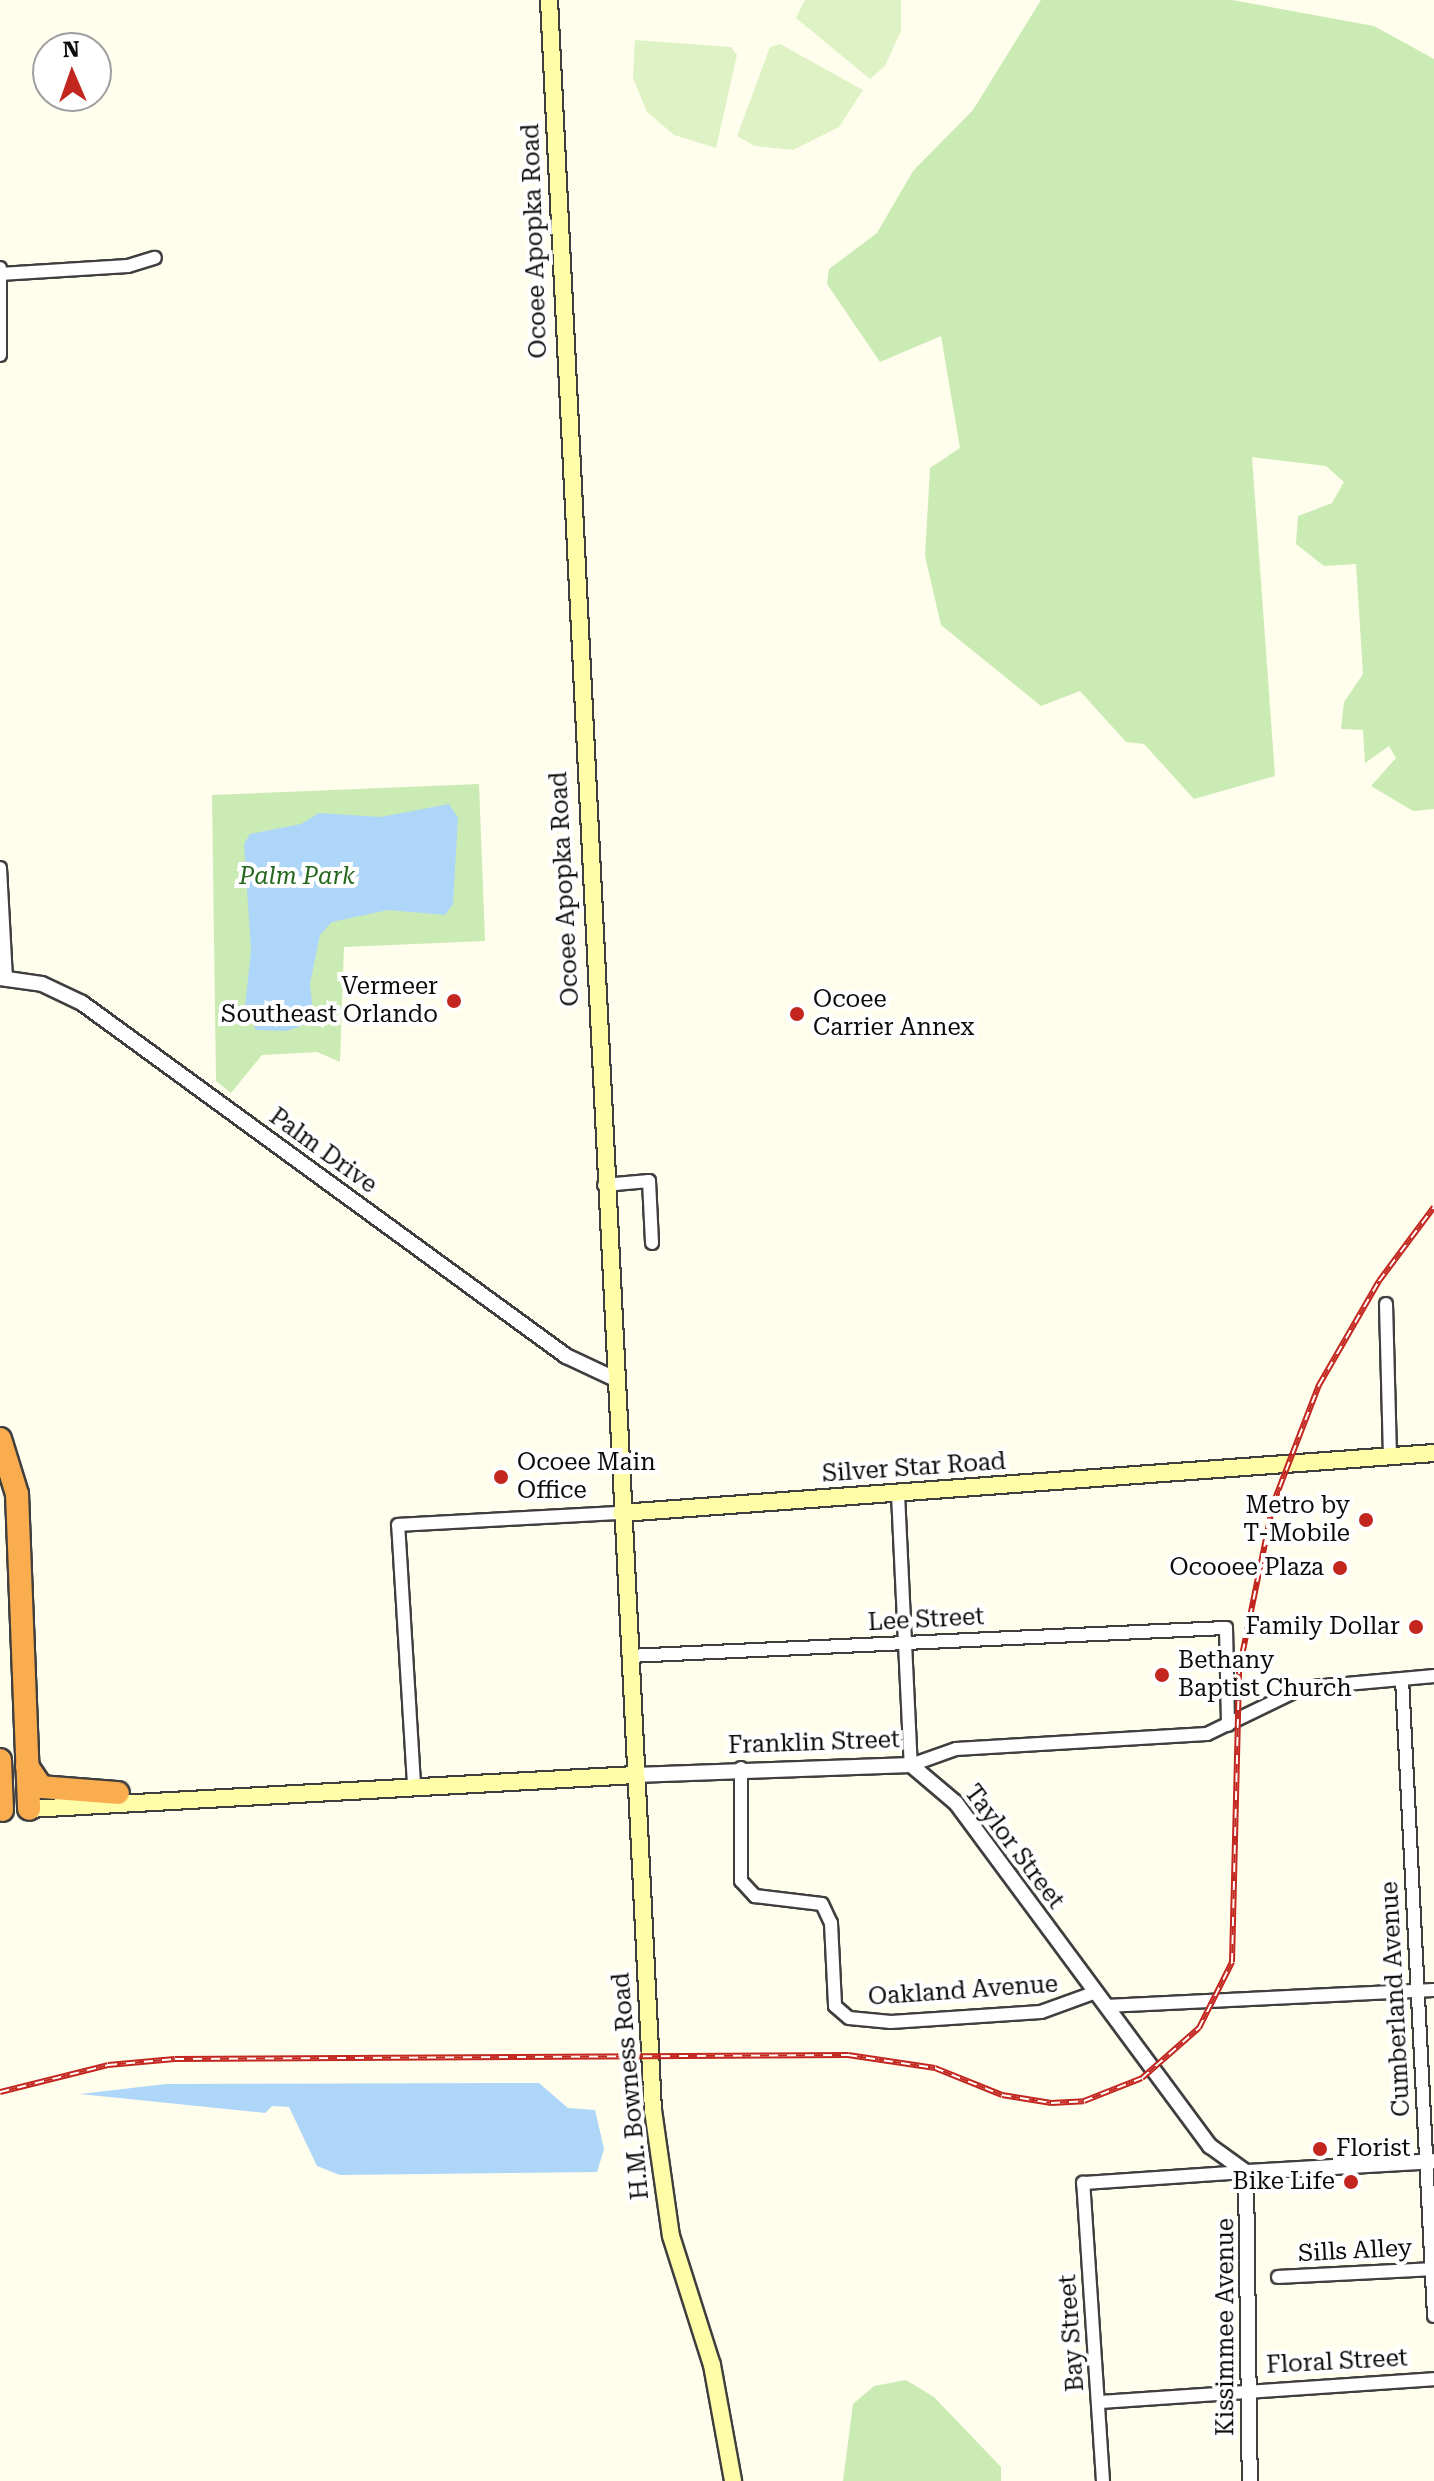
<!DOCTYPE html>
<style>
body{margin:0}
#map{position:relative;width:1434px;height:2481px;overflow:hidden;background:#fffdec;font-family:"Roboto Serif",serif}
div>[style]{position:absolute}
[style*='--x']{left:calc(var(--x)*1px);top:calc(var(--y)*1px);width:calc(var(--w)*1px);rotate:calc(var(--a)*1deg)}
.green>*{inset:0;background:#cbebb4}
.pitch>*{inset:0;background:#dff2c6}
.water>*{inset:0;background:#aed6f9}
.roads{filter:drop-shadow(2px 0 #3f3f3f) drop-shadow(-2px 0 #3f3f3f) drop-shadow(0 2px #3f3f3f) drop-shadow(0 -2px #3f3f3f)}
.minor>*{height:12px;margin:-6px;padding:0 6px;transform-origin:6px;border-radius:6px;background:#fff}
.tertiary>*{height:14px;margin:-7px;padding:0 7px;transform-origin:7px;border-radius:7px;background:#fff}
.secondary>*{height:16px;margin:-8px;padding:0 8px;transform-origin:8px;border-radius:8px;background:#fffda7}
.motorway>*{height:22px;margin:-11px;padding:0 11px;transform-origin:11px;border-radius:11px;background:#faad4e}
.rail>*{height:6px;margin-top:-3px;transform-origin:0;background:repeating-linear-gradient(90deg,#fff 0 9px,#c2261f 0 18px);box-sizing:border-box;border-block:2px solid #c2261f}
.dots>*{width:22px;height:22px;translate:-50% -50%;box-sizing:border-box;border:4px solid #fff;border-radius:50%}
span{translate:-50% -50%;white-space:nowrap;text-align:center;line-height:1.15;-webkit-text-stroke:8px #fff;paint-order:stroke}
.street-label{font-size:24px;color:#0c0c0c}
.park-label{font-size:24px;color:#23671a;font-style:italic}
.poi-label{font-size:24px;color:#0c0c0c}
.right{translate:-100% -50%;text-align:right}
.left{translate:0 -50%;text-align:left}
.north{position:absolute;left:32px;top:32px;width:80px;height:80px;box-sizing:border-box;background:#fff;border:2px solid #9e9e9e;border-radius:50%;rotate:358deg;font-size:22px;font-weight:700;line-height:32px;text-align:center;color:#0c0c0c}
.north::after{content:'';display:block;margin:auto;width:28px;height:36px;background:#c2261f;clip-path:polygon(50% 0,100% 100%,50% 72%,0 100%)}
</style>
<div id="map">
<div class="green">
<i style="clip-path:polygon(1041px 0,1232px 0,1374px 26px,1434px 59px,1434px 809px,1413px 811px,1371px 786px,1396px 758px,1389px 746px,1365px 763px,1363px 730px,1341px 729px,1344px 702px,1363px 674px,1356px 564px,1324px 566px,1296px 544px,1298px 516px,1332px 503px,1344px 482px,1326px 466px,1252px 457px,1275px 776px,1194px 799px,1144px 744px,1126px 742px,1080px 691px,1041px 706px,941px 625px,925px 556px,930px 468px,960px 448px,941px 336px,880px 362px,827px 284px,829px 269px,877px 233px,913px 171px,973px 110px)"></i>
<i style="clip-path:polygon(479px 784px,485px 941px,344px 947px,340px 1062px,317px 1052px,262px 1055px,231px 1093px,216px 1081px,212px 795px)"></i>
<i style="clip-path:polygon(906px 2380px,934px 2397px,1001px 2467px,1001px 2481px,843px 2481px,853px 2404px,874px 2386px)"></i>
</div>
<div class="pitch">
<i style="clip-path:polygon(805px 0,901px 0,901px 31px,885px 66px,870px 79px,796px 18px)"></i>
<i style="clip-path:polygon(635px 40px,731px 47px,737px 55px,716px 148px,674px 135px,647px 112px,633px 78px)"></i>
<i style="clip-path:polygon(780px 44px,863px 90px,839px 127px,793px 150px,755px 146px,737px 136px,770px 47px)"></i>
</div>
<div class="water">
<i style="clip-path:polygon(449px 804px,458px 818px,453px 904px,445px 915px,388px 910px,332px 922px,320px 935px,310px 984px,314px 1021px,287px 1031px,256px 1030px,245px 1008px,251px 950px,244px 844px,250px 834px,301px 824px,319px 813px,381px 817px)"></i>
<i style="clip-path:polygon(539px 2083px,568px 2108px,595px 2110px,604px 2149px,597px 2172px,340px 2175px,317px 2166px,289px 2107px,272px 2106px,265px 2113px,80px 2094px,166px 2084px)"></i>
</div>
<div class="roads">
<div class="minor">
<i style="--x:0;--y:268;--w:87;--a:90"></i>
<i style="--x:0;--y:274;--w:128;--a:-3.6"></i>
<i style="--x:128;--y:266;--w:28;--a:-17"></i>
<i style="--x:0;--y:868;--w:110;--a:86.9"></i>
<i style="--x:604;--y:1185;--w:45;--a:-5.1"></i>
<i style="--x:649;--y:1181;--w:62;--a:87.2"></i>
<i style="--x:1386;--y:1304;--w:153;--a:88.5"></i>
<i style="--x:898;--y:1494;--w:271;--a:87.3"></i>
<i style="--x:911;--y:1765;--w:48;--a:-19.6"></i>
<i style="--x:956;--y:1749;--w:251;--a:-3.4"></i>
<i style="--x:1207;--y:1734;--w:106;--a:-25.8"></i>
<i style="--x:1302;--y:1688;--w:133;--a:-5.2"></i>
<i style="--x:629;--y:1656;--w:598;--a:-2.69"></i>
<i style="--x:1226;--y:1628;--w:97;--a:88.8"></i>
<i style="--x:1402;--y:1679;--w:638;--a:87.12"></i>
<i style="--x:741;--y:1768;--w:113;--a:90"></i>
<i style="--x:741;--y:1881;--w:21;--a:47"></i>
<i style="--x:755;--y:1896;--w:67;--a:6.8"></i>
<i style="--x:822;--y:1904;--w:21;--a:65"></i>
<i style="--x:831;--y:1923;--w:83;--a:87.2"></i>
<i style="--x:835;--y:2006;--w:18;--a:41"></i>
<i style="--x:849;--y:2018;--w:42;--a:5.4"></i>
<i style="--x:891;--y:2022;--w:150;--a:-3.8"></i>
<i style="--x:1041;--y:2012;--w:59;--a:-20"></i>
<i style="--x:414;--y:1784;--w:259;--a:-93.5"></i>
<i style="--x:398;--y:1525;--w:223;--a:-3.1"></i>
<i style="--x:1106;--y:2006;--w:328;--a:-2.8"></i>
<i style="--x:1278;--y:2277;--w:156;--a:-2.9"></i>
<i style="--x:1099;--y:2402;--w:336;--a:-3.9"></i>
<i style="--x:1103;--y:2481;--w:299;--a:-93.8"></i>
<i style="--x:1083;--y:2183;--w:163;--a:-3.9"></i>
</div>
<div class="tertiary">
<i style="--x:0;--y:978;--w:42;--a:8.1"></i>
<i style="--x:42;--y:984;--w:44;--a:25.4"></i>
<i style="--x:82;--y:1003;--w:599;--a:36.1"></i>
<i style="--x:566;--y:1356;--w:52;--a:25.1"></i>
<i style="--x:635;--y:1775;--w:276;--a:-2.1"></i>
<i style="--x:911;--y:1765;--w:59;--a:40.2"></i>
<i style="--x:956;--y:1803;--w:427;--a:53.5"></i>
<i style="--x:1210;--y:2146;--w:44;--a:35.8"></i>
<i style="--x:1246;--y:2172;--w:309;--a:89.3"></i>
<i style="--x:1246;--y:2172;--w:188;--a:-3.3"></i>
</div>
<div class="secondary">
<i style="--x:549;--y:0;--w:2113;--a:87.18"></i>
<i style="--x:653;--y:2110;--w:127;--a:81.9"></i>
<i style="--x:671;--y:2236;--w:135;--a:72.4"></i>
<i style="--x:712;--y:2365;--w:118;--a:79.7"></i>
<i style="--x:621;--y:1513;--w:815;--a:-4.22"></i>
<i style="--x:29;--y:1809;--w:607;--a:-3.21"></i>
</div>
<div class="motorway">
<i style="--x:0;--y:1439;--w:58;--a:72.8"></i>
<i style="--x:17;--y:1494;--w:315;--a:87.8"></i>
<i style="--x:0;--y:1760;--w:50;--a:87.7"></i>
<i style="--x:27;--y:1766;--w:25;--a:56"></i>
<i style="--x:41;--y:1787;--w:77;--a:4.5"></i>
</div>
</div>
<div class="rail">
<i style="--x:0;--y:2092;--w:111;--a:-14"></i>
<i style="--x:108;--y:2065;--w:67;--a:-5.1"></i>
<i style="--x:175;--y:2059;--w:673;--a:-0.34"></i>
<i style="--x:848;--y:2055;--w:88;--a:8.5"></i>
<i style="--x:935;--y:2068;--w:72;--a:21.9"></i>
<i style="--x:1002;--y:2095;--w:50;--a:9.3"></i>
<i style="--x:1051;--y:2103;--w:33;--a:-3"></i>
<i style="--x:1084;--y:2101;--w:62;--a:-21.6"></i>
<i style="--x:1142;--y:2078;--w:76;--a:-41.3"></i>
<i style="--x:1199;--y:2028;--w:74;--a:-63.4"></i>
<i style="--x:1232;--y:1962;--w:292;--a:-88.6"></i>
<i style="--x:1239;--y:1670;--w:169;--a:-78.4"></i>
<i style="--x:1273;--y:1504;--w:128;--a:-68.9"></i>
<i style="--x:1319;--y:1385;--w:120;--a:-60"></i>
<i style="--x:1379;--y:1281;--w:92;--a:-53.4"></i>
</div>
<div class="dots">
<i style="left:454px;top:1001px;background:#c2261f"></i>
<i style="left:797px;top:1014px;background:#c2261f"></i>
<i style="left:501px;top:1477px;background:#c2261f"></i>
<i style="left:1366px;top:1520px;background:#c2261f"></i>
<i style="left:1340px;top:1568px;background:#c2261f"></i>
<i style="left:1416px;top:1627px;background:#c2261f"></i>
<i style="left:1162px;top:1675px;background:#c2261f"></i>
<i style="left:1320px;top:2149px;background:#c2261f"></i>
<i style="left:1351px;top:2182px;background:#c2261f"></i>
</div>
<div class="street-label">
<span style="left:535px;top:241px;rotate:-92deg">Ocoee Apopka Road</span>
<span style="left:565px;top:889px;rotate:-93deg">Ocoee Apopka Road</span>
<span style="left:323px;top:1151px;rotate:36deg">Palm Drive</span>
<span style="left:914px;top:1468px;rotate:-4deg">Silver Star Road</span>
<span style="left:926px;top:1620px;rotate:-3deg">Lee Street</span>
<span style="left:814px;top:1743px;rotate:-2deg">Franklin Street</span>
<span style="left:1014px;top:1847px;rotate:53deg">Taylor Street</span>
<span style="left:963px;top:1991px;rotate:-4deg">Oakland Avenue</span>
<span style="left:1396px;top:1999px;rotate:-93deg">Cumberland Avenue</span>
<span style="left:631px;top:2086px;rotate:-95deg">H.M. Bowness Road</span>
<span style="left:1355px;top:2251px;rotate:-3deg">Sills Alley</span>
<span style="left:1226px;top:2327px;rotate:-90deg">Kissimmee Avenue</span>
<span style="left:1072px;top:2333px;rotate:-94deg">Bay Street</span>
<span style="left:1337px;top:2362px;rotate:-3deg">Floral Street</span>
</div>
<div class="park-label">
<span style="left:297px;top:877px">Palm Park</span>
</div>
<div class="poi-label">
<span class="right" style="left:438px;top:1001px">Vermeer<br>Southeast Orlando</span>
<span class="left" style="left:813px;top:1014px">Ocoee<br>Carrier Annex</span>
<span class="left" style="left:517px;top:1477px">Ocoee Main<br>Office</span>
<span class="right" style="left:1350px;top:1520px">Metro by<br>T-Mobile</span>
<span class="right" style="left:1324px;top:1568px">Ocooee Plaza</span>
<span class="right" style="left:1400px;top:1627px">Family Dollar</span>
<span class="left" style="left:1178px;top:1675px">Bethany<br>Baptist Church</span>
<span class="left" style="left:1336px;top:2149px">Florist</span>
<span class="right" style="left:1335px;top:2182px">Bike Life</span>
</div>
<div class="north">N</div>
</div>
